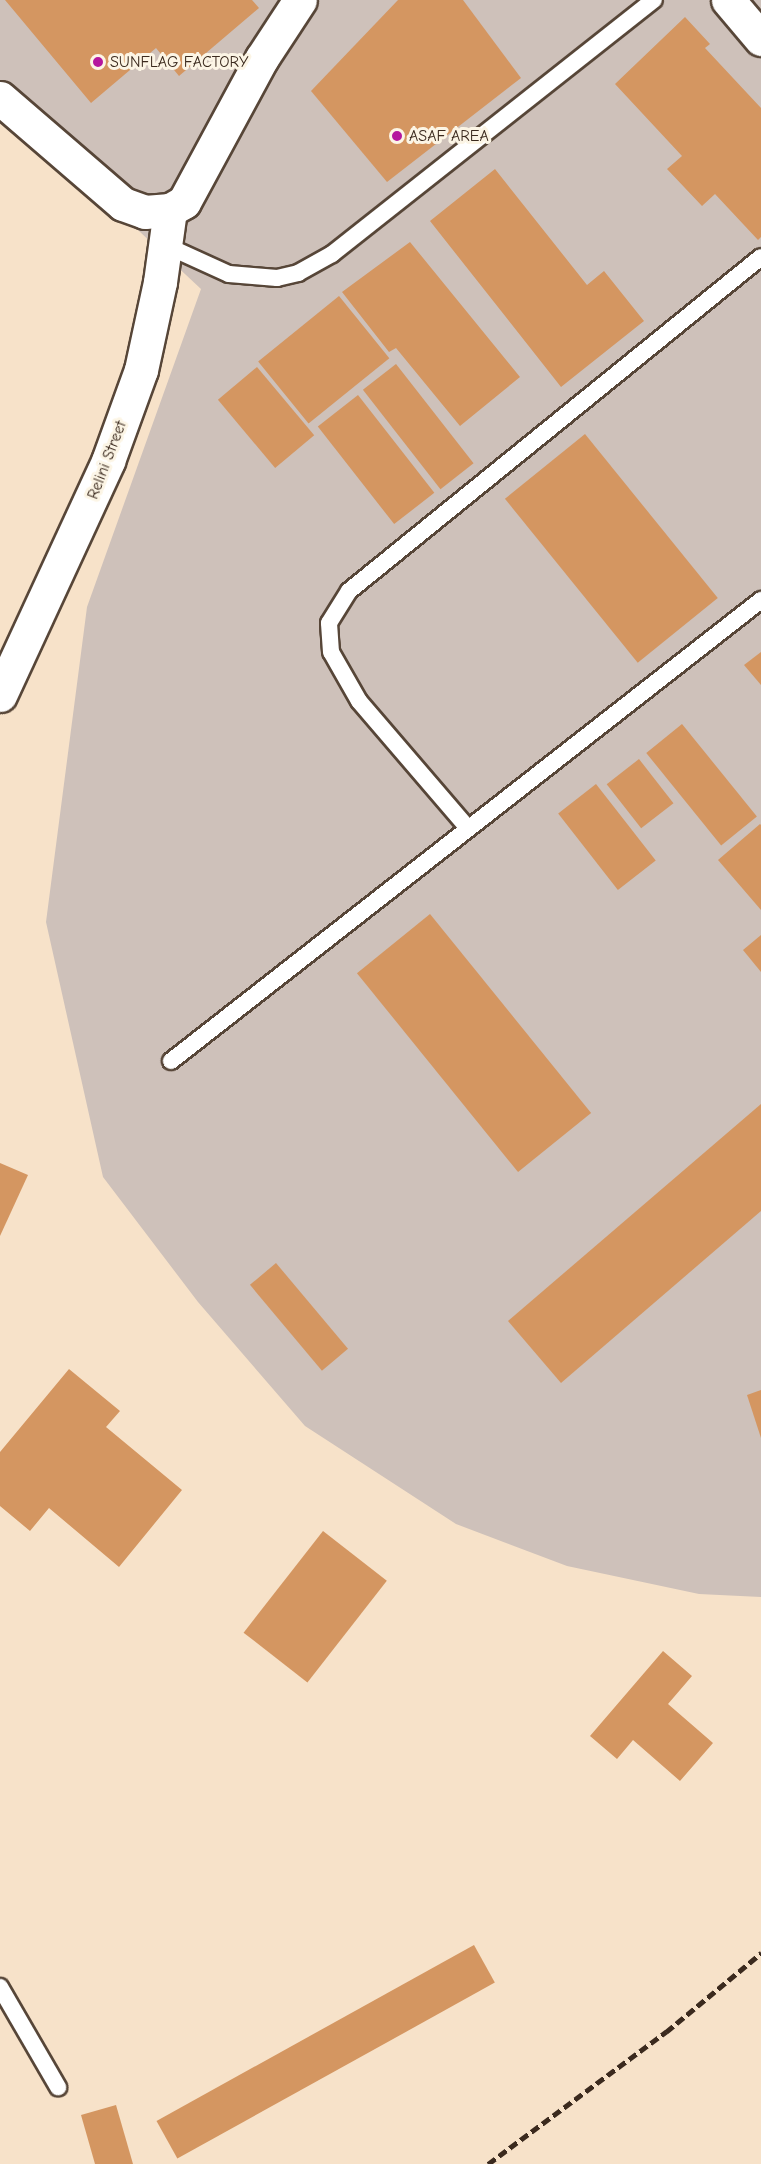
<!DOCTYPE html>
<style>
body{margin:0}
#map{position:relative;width:761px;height:2164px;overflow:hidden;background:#f7e2c9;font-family:"Comic Neue",sans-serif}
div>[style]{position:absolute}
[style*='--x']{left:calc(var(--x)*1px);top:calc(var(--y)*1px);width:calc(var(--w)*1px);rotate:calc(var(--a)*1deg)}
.industrial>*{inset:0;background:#cec1ba}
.building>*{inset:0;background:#d49661;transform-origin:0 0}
.roads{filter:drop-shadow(2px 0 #574638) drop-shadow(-2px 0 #574638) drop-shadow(0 2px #574638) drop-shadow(0 -2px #574638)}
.lane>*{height:16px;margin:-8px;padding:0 8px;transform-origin:8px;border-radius:8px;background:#fff}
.street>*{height:33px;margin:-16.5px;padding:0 16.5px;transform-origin:16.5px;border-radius:16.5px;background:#fff}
.secondary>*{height:33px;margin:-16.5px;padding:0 16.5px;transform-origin:16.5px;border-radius:16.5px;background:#fff}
.rail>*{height:4.5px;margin-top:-2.25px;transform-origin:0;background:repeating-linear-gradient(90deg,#3b2a1e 0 9px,transparent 0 13.5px)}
.dots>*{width:16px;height:16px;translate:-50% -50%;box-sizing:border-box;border:3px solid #fcf5e5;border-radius:50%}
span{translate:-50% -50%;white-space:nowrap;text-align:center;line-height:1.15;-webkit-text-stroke:6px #fcf5e5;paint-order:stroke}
.poi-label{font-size:16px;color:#3b2a1e}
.left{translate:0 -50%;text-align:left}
.street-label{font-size:16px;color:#3b2a1e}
</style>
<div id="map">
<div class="industrial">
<i style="clip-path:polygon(0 0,761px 0,761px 1597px,699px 1594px,567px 1566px,456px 1524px,305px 1426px,198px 1302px,103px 1177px,46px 922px,87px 607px,201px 289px,0 101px)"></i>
</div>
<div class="building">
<i style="clip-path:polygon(5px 0,252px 0,259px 8px,179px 76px,156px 48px,91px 103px)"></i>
<i style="clip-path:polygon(398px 0,463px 0,521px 78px,387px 182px,311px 91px)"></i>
<i style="clip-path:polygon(685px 17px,710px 44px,705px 48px,761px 108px,761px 237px,758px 240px,715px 194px,702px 206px,667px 169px,682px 156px,615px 84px)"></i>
<i style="clip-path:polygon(495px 169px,587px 285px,604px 271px,644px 321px,561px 387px,430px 221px)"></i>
<i style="clip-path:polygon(410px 242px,520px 377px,460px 426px,396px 348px,389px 352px,342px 292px)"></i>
<i style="left:339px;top:296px;width:80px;height:104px;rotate:51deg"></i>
<i style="left:396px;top:364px;width:126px;height:42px;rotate:52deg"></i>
<i style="left:257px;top:367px;width:89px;height:51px;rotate:50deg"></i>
<i style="left:358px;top:395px;width:124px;height:51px;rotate:52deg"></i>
<i style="left:585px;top:434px;width:211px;height:103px;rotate:51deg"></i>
<i style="clip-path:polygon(761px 652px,761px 685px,744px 665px)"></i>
<i style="left:682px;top:724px;width:119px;height:46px;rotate:51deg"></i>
<i style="left:639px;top:759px;width:56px;height:41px;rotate:52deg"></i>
<i style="left:596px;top:784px;width:97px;height:48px;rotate:52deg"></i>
<i style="clip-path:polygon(760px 824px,761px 825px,761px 910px,718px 860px)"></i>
<i style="left:430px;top:914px;width:256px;height:94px;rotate:51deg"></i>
<i style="clip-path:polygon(761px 935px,761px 972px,743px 950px)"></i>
<i style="clip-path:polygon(761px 1104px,761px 1211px,561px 1383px,508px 1321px)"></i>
<i style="clip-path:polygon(0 1163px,28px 1175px,0 1236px)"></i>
<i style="left:276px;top:1263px;width:112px;height:34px;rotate:50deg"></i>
<i style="clip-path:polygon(69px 1369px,120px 1411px,106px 1427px,182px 1490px,119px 1567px,49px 1508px,30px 1531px,0 1506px,0 1452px)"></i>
<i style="clip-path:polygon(761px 1390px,761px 1438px,747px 1395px)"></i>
<i style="left:323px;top:1531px;width:81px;height:129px;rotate:38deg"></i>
<i style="clip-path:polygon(663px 1651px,692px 1676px,668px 1704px,713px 1743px,680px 1781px,633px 1740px,617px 1759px,590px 1736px)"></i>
<i style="left:474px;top:1945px;width:43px;height:363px;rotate:61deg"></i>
<i style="clip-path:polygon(116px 2105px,133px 2164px,95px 2164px,81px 2115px)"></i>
</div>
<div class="roads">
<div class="lane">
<i style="--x:165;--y:245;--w:70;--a:24.4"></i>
<i style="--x:229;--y:274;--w:48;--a:4.8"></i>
<i style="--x:277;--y:278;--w:22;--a:-13"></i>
<i style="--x:298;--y:273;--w:39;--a:-29"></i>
<i style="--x:332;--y:254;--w:410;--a:-38.3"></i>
<i style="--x:467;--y:827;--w:166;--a:-130.6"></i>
<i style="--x:359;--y:701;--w:56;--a:-119.7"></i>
<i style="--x:331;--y:652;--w:29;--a:-94"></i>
<i style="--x:329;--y:623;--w:38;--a:-58"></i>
<i style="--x:349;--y:591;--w:530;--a:-39.03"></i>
<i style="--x:171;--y:1061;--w:749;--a:-38"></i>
<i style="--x:0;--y:1987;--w:116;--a:59.9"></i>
</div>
<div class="street">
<i style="--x:0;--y:695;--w:258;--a:-65.2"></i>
<i style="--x:108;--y:461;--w:97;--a:-70.1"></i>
<i style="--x:141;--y:370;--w:90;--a:-77.8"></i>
<i style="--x:160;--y:282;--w:73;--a:-82.1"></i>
</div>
<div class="secondary">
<i style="--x:728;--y:0;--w:51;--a:49.8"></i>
<i style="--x:0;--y:98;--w:162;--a:40.8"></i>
<i style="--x:123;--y:204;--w:23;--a:20"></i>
<i style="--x:145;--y:212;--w:25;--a:-5"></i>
<i style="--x:170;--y:210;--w:16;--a:-30"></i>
<i style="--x:184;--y:202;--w:164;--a:-61.6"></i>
<i style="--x:262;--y:58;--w:69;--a:-56.8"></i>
</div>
</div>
<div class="rail">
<i style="--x:488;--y:2164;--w:222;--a:-36.6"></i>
<i style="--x:666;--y:2032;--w:124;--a:-39.7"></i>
</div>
<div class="dots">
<i style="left:98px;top:62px;background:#b5179e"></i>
<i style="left:397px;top:136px;background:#b5179e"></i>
</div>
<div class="poi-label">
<span class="left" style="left:110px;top:62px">SUNFLAG FACTORY</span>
<span class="left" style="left:409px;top:136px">ASAF AREA</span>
</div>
<div class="street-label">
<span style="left:107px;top:460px;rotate:-69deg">Relini Street</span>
</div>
</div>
